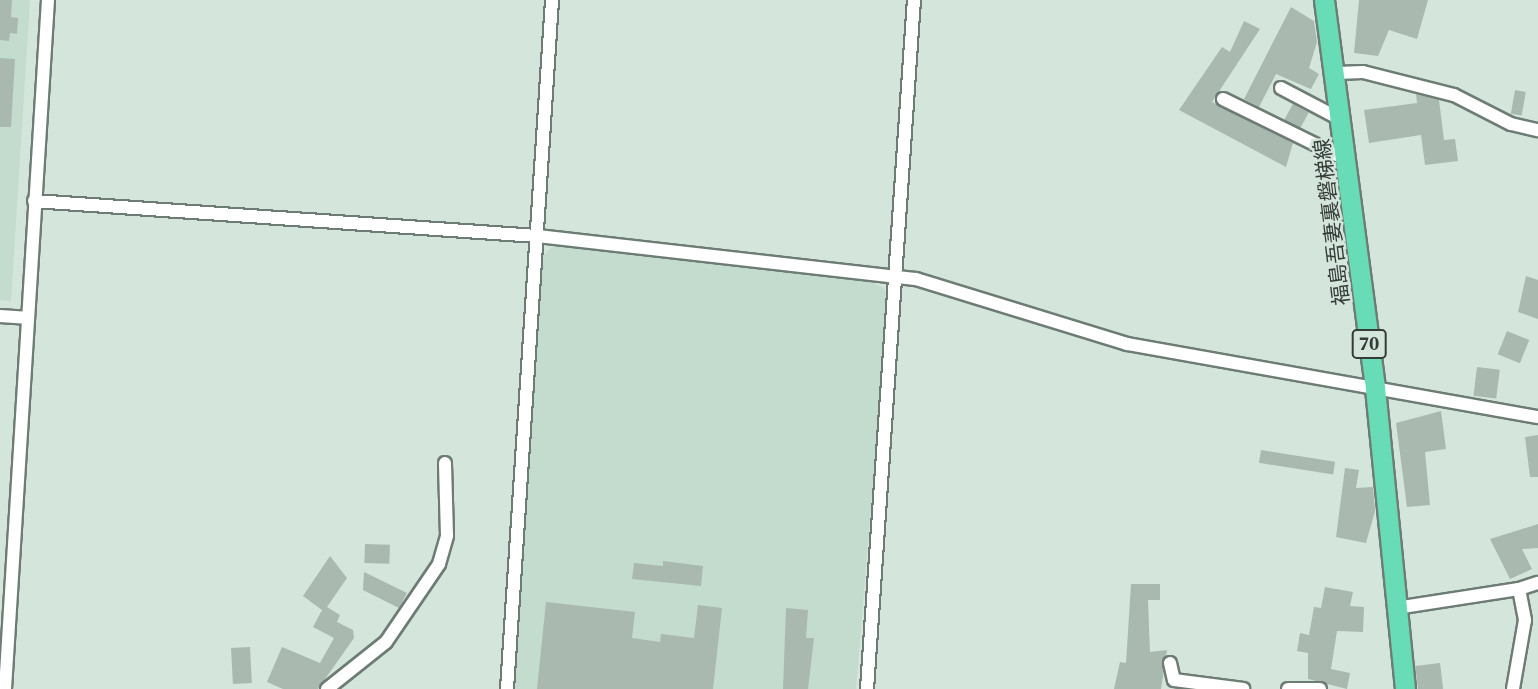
<!DOCTYPE html>
<meta charset="utf-8">
<style>
body{margin:0}
#map{position:relative;width:1538px;height:689px;overflow:hidden;background:#d4e5db;font-family:"Source Serif 4","Noto Sans JP",serif}
div>[style]{position:absolute}
[style*='--x']{left:calc(var(--x)*1px);top:calc(var(--y)*1px);width:calc(var(--w)*1px);rotate:calc(var(--a)*1deg)}
.built>*{inset:0;background:#c3dcce}
.building>*{inset:0;background:#a9b9b0;transform-origin:0 0}
.roads{filter:drop-shadow(2px 0 #6d7c74) drop-shadow(-2px 0 #6d7c74) drop-shadow(0 2px #6d7c74) drop-shadow(0 -2px #6d7c74)}
.street>*{height:12px;margin:-6px;padding:0 6px;transform-origin:6px;border-radius:6px;background:#fff}
.primary>*{height:19px;margin:-9.5px;padding:0 9.5px;transform-origin:9.5px;border-radius:9.5px;background:#67dcb6}
span{translate:-50% -50%;white-space:nowrap;text-align:center;line-height:1.15;-webkit-text-stroke:5px #d4e5db;paint-order:stroke}
.shield-label span{padding:2px 5px;background:#d4e5db;border:2px solid;border-radius:5px;-webkit-text-stroke-width:0}
.shield-label{font-size:19px;color:#353c38;font-weight:700}
.street-label{font-size:21px;color:#353c38}
</style>
<div id="map">
<div class="built">
<i style="clip-path:polygon(0 0,30px 0,11px 301px,0 300px)"></i>
<i style="clip-path:polygon(553px 246px,869px 281px,884px 288px,888px 298px,856px 689px,514px 689px,542px 257px)"></i>
</div>
<div class="building">
<i style="clip-path:polygon(0 0,12px 0,11px 17px,18px 18px,17px 34px,10px 33px,9px 41px,0 40px)"></i>
<i style="clip-path:polygon(1359px 0,1428px 0,1417px 39px,1389px 30px,1378px 56px,1354px 53px)"></i>
<i style="clip-path:polygon(1291px 7px,1314px 21px,1317px 42px,1309px 68px,1319px 74px,1311px 89px,1320px 93px,1276px 74px,1259px 107px,1244px 99px)"></i>
<i style="clip-path:polygon(1244px 21px,1260px 29px,1212px 102px,1293px 143px,1286px 167px,1179px 110px,1222px 47px,1230px 52px)"></i>
<i style="clip-path:polygon(0 58px,15px 59px,11px 127px,0 127px)"></i>
<i style="left:1515px;top:90px;width:11px;height:24px;rotate:10deg"></i>
<i style="clip-path:polygon(1416px 94px,1439px 100px,1444px 140px,1455px 139px,1458px 161px,1425px 165px,1421px 135px,1369px 143px,1364px 110px,1417px 103px)"></i>
<i style="left:1293px;top:104px;width:18px;height:18px;rotate:29deg"></i>
<i style="clip-path:polygon(1526px 276px,1538px 280px,1538px 319px,1518px 312px)"></i>
<i style="left:1507px;top:331px;width:24px;height:25px;rotate:22deg"></i>
<i style="left:1477px;top:367px;width:23px;height:29px;rotate:7deg"></i>
<i style="clip-path:polygon(1441px 411px,1446px 449px,1425px 452px,1430px 505px,1407px 507px,1396px 423px)"></i>
<i style="clip-path:polygon(1538px 435px,1538px 477px,1530px 477px,1525px 437px)"></i>
<i style="left:1261px;top:450px;width:75px;height:13px;rotate:9deg"></i>
<i style="clip-path:polygon(1345px 468px,1359px 470px,1356px 488px,1373px 487px,1375px 511px,1366px 543px,1336px 537px)"></i>
<i style="clip-path:polygon(1538px 524px,1538px 548px,1522px 549px,1532px 569px,1510px 579px,1490px 539px)"></i>
<i style="left:365px;top:544px;width:25px;height:19px;rotate:2deg"></i>
<i style="clip-path:polygon(330px 556px,347px 578px,327px 607px,340px 615px,337px 622px,353px 630px,354px 638px,318px 689px,283px 689px,267px 682px,282px 647px,320px 663px,334px 638px,313px 627px,322px 610px,303px 596px)"></i>
<i style="clip-path:polygon(663px 561px,703px 566px,701px 586px,632px 579px,634px 563px,663px 566px)"></i>
<i style="clip-path:polygon(364px 572px,407px 593px,399px 608px,363px 590px)"></i>
<i style="clip-path:polygon(1131px 584px,1160px 584px,1160px 600px,1148px 600px,1150px 652px,1167px 650px,1161px 689px,1114px 689px,1120px 662px,1126px 663px)"></i>
<i style="clip-path:polygon(1325px 587px,1353px 592px,1350px 606px,1364px 607px,1363px 632px,1337px 631px,1331px 669px,1350px 673px,1347px 689px,1308px 679px,1308px 653px,1297px 651px,1300px 633px,1309px 635px,1314px 607px,1321px 608px)"></i>
<i style="clip-path:polygon(546px 602px,635px 612px,632px 638px,660px 642px,661px 634px,694px 638px,698px 605px,722px 608px,713px 689px,537px 689px)"></i>
<i style="clip-path:polygon(786px 608px,808px 610px,806px 638px,814px 638px,808px 689px,783px 689px)"></i>
<i style="left:250px;top:647px;width:36px;height:19px;rotate:87deg"></i>
<i style="left:1440px;top:663px;width:26px;height:25px;rotate:83deg"></i>
</div>
<div class="roads">
<div class="street">
<i style="--x:1337;--y:73;--w:26;--a:-2"></i>
<i style="--x:1363;--y:72;--w:94;--a:14.2"></i>
<i style="--x:1454;--y:95;--w:64;--a:27"></i>
<i style="--x:1511;--y:124;--w:28;--a:13"></i>
<i style="--x:1281;--y:88;--w:69;--a:27.7"></i>
<i style="--x:1223;--y:99;--w:138;--a:26.2"></i>
<i style="--x:34;--y:201;--w:504;--a:3.98"></i>
<i style="--x:537;--y:236;--w:381;--a:6.5"></i>
<i style="--x:916;--y:279;--w:221;--a:17.1"></i>
<i style="--x:1127;--y:344;--w:417;--a:10.1"></i>
<i style="--x:0;--y:316;--w:26;--a:4"></i>
<i style="--x:1519;--y:589;--w:20;--a:-18"></i>
<i style="--x:1396;--y:608;--w:124;--a:-8.8"></i>
<i style="--x:1519;--y:589;--w:32;--a:79"></i>
<i style="--x:1525;--y:620;--w:70;--a:99.9"></i>
<i style="--x:1170;--y:663;--w:17;--a:77"></i>
<i style="--x:1174;--y:680;--w:70;--a:7.4"></i>
<i style="--x:5;--y:689;--w:690;--a:-86.43"></i>
<i style="--x:327;--y:689;--w:75;--a:-38.5"></i>
<i style="--x:386;--y:642;--w:94;--a:-55.8"></i>
<i style="--x:439;--y:564;--w:29;--a:-74"></i>
<i style="--x:447;--y:536;--w:73;--a:-91.6"></i>
<i style="--x:507;--y:689;--w:690;--a:-86.26"></i>
<i style="--x:867;--y:689;--w:691;--a:-86.1"></i>
<i style="--x:1288;--y:689;--w:32;--a:0"></i>
</div>
<div class="primary">
<i style="--x:1324;--y:0;--w:391;--a:82.5"></i>
<i style="--x:1375;--y:388;--w:302;--a:84.3"></i>
</div>
</div>
<div class="shield-label">
<span style="left:1369px;top:344px">70</span>
</div>
<div class="street-label">
<span style="left:1332px;top:222px;rotate:-97deg">福島吾妻裏磐梯線</span>
</div>
</div>
